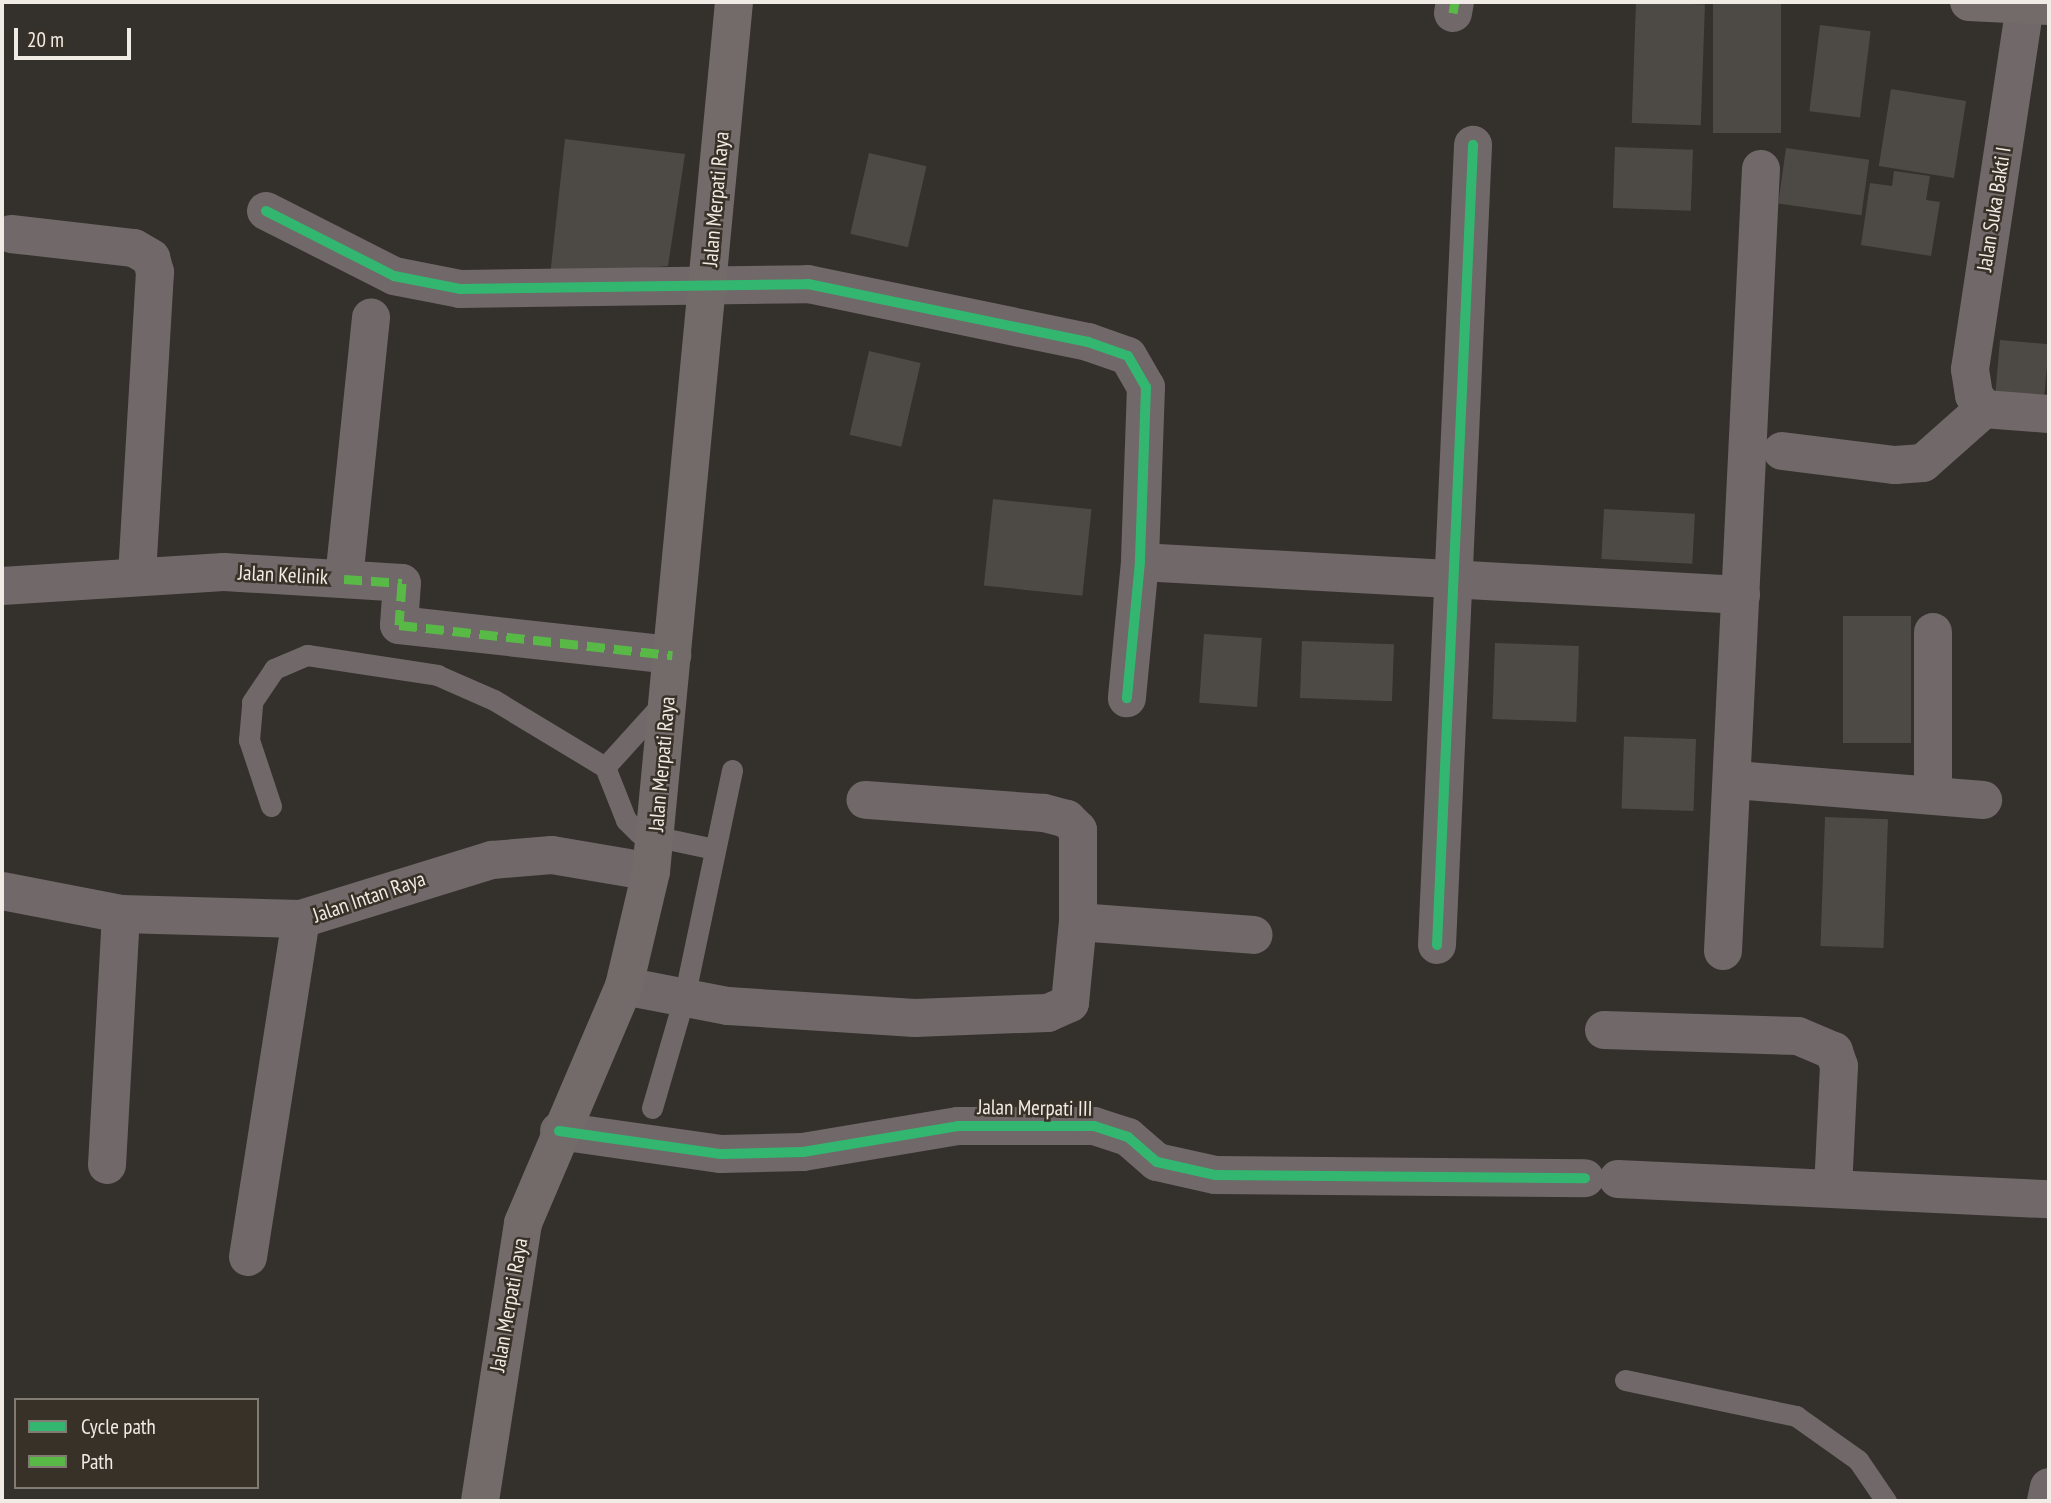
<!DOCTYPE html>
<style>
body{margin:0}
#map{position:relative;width:2051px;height:1503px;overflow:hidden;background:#34302c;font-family:"PT Sans Narrow",sans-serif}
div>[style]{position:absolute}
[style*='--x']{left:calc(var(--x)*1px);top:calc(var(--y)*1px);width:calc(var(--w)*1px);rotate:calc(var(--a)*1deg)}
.building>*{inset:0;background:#4d4a46;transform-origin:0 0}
.lane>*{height:21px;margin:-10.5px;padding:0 10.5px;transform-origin:10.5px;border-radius:10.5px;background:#706869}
.street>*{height:38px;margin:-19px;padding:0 19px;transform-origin:19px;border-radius:19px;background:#706869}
.secondary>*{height:38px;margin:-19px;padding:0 19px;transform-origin:19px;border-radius:19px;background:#736a6a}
.quiet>*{height:9px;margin-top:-4.5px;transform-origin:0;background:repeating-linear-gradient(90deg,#58b947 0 18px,transparent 0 27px)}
.cycleway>*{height:10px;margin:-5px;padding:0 5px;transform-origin:5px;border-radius:5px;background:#33b770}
span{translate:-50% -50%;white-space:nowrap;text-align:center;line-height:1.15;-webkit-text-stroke:5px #383128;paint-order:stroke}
.street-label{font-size:21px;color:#f0ebe5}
.frame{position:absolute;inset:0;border:4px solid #f0ebe5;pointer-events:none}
.legend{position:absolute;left:14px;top:1398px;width:245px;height:91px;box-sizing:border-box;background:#383128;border:2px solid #827b74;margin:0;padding:9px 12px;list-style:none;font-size:21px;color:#f0ebe5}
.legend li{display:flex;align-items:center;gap:14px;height:35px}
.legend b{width:35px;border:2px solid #827b74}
.scale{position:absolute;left:14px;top:28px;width:117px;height:32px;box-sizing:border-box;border:4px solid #f0ebe5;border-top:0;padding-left:9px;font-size:21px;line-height:24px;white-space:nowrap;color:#f0ebe5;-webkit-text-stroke:5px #383128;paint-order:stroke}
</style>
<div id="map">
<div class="building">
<i style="left:1636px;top:2px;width:69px;height:121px;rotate:2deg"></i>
<i style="left:1713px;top:2px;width:68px;height:131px"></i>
<i style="left:1820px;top:25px;width:51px;height:87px;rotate:7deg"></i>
<i style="left:1891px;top:89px;width:76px;height:78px;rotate:9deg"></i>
<i style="clip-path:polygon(565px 139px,685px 154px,668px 266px,550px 276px)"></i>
<i style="left:1615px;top:147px;width:78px;height:61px;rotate:2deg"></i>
<i style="left:1786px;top:148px;width:84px;height:56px;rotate:8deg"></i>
<i style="left:869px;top:153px;width:59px;height:83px;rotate:13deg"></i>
<i style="clip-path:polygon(1894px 171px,1930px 176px,1926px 200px,1940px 202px,1931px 256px,1861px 245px,1870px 183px,1892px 186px)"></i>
<i style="left:2000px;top:340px;width:49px;height:57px;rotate:5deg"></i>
<i style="left:869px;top:351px;width:53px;height:86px;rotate:13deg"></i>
<i style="left:993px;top:499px;width:99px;height:87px;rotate:6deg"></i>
<i style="left:1604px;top:509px;width:91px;height:50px;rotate:3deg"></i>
<i style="left:1843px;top:616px;width:68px;height:127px"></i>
<i style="left:1204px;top:634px;width:58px;height:69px;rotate:4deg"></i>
<i style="left:1302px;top:641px;width:92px;height:57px;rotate:2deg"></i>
<i style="left:1495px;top:643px;width:84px;height:76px;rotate:2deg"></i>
<i style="left:1696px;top:739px;width:72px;height:72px;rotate:92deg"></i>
<i style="left:1825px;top:817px;width:63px;height:129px;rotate:2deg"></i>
</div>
<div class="lane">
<i style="--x:605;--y:767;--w:57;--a:68.4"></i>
<i style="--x:626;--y:820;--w:18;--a:45"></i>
<i style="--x:639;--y:833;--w:77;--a:12"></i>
<i style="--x:271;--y:806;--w:70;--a:-108.4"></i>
<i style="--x:249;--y:740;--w:38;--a:-85"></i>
<i style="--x:252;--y:702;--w:40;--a:-56"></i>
<i style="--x:274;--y:669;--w:36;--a:-23"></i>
<i style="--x:307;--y:655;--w:132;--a:8.7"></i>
<i style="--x:437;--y:675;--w:62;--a:23.7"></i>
<i style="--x:494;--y:700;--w:130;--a:31.1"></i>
<i style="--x:605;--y:767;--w:88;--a:-47.8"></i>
<i style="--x:652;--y:1108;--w:115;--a:-73.8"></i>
<i style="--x:684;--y:998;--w:233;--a:-78.1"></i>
<i style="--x:1625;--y:1380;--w:175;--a:11.9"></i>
<i style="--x:1796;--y:1416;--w:76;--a:35.4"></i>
<i style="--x:1858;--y:1460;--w:50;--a:55.7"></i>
</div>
<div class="street">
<i style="--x:1453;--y:13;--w:11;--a:-80"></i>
<i style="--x:266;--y:211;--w:144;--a:26.9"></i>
<i style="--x:394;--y:276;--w:67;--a:11.1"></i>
<i style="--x:460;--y:289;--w:348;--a:-0.8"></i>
<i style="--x:808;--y:284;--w:286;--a:11.7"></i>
<i style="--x:1088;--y:342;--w:42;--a:19.3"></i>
<i style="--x:1128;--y:356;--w:36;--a:60"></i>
<i style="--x:1146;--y:387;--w:175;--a:92"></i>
<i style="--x:1140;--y:562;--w:137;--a:95.5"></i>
<i style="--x:11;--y:234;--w:124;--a:6.5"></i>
<i style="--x:134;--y:248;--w:20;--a:30"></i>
<i style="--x:151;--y:258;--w:15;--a:74"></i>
<i style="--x:155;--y:272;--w:304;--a:93.4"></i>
<i style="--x:1984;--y:409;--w:17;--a:-126"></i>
<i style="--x:1974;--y:395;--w:26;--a:-99"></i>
<i style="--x:1970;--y:369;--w:367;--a:-81.4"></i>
<i style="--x:1984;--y:409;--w:65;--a:4.4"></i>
<i style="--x:1782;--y:451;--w:114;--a:7.1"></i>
<i style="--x:1895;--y:465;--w:28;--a:-4"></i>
<i style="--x:1923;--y:463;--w:81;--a:-41.5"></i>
<i style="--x:1140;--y:562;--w:602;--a:3.14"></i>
<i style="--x:344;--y:579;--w:263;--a:-84.1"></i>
<i style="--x:2;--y:586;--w:222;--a:-3.6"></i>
<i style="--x:224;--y:572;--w:178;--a:3.5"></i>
<i style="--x:402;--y:583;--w:42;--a:94.1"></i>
<i style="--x:399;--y:625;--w:275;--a:6.3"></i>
<i style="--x:1933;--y:632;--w:163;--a:90"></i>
<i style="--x:1735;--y:780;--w:249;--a:4.6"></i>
<i style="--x:2;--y:891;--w:121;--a:10.9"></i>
<i style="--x:121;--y:914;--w:180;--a:1.6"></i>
<i style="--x:301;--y:919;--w:200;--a:-17.2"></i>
<i style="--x:492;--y:860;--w:60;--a:-4.8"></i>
<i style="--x:552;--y:855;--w:100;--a:9.7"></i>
<i style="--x:1078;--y:922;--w:176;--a:4.2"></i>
<i style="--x:1437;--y:945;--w:801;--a:-87.42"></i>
<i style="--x:1723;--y:951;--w:783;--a:-87.22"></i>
<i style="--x:624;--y:986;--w:106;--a:10.9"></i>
<i style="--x:728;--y:1006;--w:187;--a:3.7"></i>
<i style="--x:915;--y:1018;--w:133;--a:-2.2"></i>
<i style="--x:1048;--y:1013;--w:24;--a:-24"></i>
<i style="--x:1070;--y:1003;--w:81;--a:-84.4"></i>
<i style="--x:1078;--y:922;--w:92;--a:-90"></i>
<i style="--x:1078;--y:830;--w:16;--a:-135"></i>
<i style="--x:1067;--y:819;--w:24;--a:-165"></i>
<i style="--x:1044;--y:813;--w:179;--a:-175.8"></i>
<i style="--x:1604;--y:1030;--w:194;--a:1.8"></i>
<i style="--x:1798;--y:1036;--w:39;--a:23"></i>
<i style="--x:1834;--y:1051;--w:16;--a:72"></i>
<i style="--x:1839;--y:1066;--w:123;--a:92.8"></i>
<i style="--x:559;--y:1131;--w:164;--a:8.1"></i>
<i style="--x:721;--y:1154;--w:82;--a:-1.4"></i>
<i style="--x:803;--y:1152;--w:157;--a:-9.5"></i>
<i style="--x:958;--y:1126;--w:136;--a:0"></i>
<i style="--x:1094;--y:1126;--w:36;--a:18"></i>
<i style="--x:1128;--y:1137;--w:38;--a:41"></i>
<i style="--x:1157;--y:1162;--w:59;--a:12.6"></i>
<i style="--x:1215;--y:1175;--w:370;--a:0.5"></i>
<i style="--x:107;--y:1165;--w:251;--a:-86.8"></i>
<i style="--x:1618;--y:1179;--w:431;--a:2.7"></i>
<i style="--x:248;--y:1257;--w:342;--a:-81.1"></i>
<i style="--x:2046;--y:1501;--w:14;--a:-78"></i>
</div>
<div class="secondary">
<i style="--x:1969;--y:2;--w:80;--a:2.9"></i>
<i style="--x:480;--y:1501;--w:281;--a:-81.2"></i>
<i style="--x:523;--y:1223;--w:258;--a:-66.9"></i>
<i style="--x:624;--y:986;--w:117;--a:-76.7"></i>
<i style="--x:651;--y:872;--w:874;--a:-84.55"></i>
</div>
<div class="quiet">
<i style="--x:1453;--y:13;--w:11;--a:-80"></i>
<i style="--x:344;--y:579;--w:58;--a:3.9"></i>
<i style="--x:402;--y:583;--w:42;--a:94.1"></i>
<i style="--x:399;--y:625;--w:275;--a:6.3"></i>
</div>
<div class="cycleway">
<i style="--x:266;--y:211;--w:144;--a:26.9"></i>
<i style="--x:394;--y:276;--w:67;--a:11.1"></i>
<i style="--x:460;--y:289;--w:348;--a:-0.8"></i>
<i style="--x:808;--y:284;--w:286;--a:11.7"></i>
<i style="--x:1088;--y:342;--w:42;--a:19.3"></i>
<i style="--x:1128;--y:356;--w:36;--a:60"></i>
<i style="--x:1146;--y:387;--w:175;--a:92"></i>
<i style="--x:1140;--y:562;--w:137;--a:95.5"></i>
<i style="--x:1437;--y:945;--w:801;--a:-87.42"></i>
<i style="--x:559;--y:1131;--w:164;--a:8.1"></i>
<i style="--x:721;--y:1154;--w:82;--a:-1.4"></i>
<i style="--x:803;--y:1152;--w:157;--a:-9.5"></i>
<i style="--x:958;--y:1126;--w:136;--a:0"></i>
<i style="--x:1094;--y:1126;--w:36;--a:18"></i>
<i style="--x:1128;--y:1137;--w:38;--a:41"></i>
<i style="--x:1157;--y:1162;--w:59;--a:12.6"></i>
<i style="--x:1215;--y:1175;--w:370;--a:0.5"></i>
</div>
<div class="street-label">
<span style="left:716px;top:199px;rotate:-85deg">Jalan Merpati Raya</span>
<span style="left:1994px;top:209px;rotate:-81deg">Jalan Suka Bakti I</span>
<span style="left:283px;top:575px;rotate:3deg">Jalan Kelinik</span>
<span style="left:662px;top:764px;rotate:-85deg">Jalan Merpati Raya</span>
<span style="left:369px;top:897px;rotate:-19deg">Jalan Intan Raya</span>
<span style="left:1035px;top:1108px;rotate:1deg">Jalan Merpati III</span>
<span style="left:509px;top:1305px;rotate:-80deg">Jalan Merpati Raya</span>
</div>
<div class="frame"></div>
<ul class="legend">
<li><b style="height:9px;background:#33b770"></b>Cycle path</li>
<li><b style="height:9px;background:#58b947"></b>Path</li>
</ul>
<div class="scale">20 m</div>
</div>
